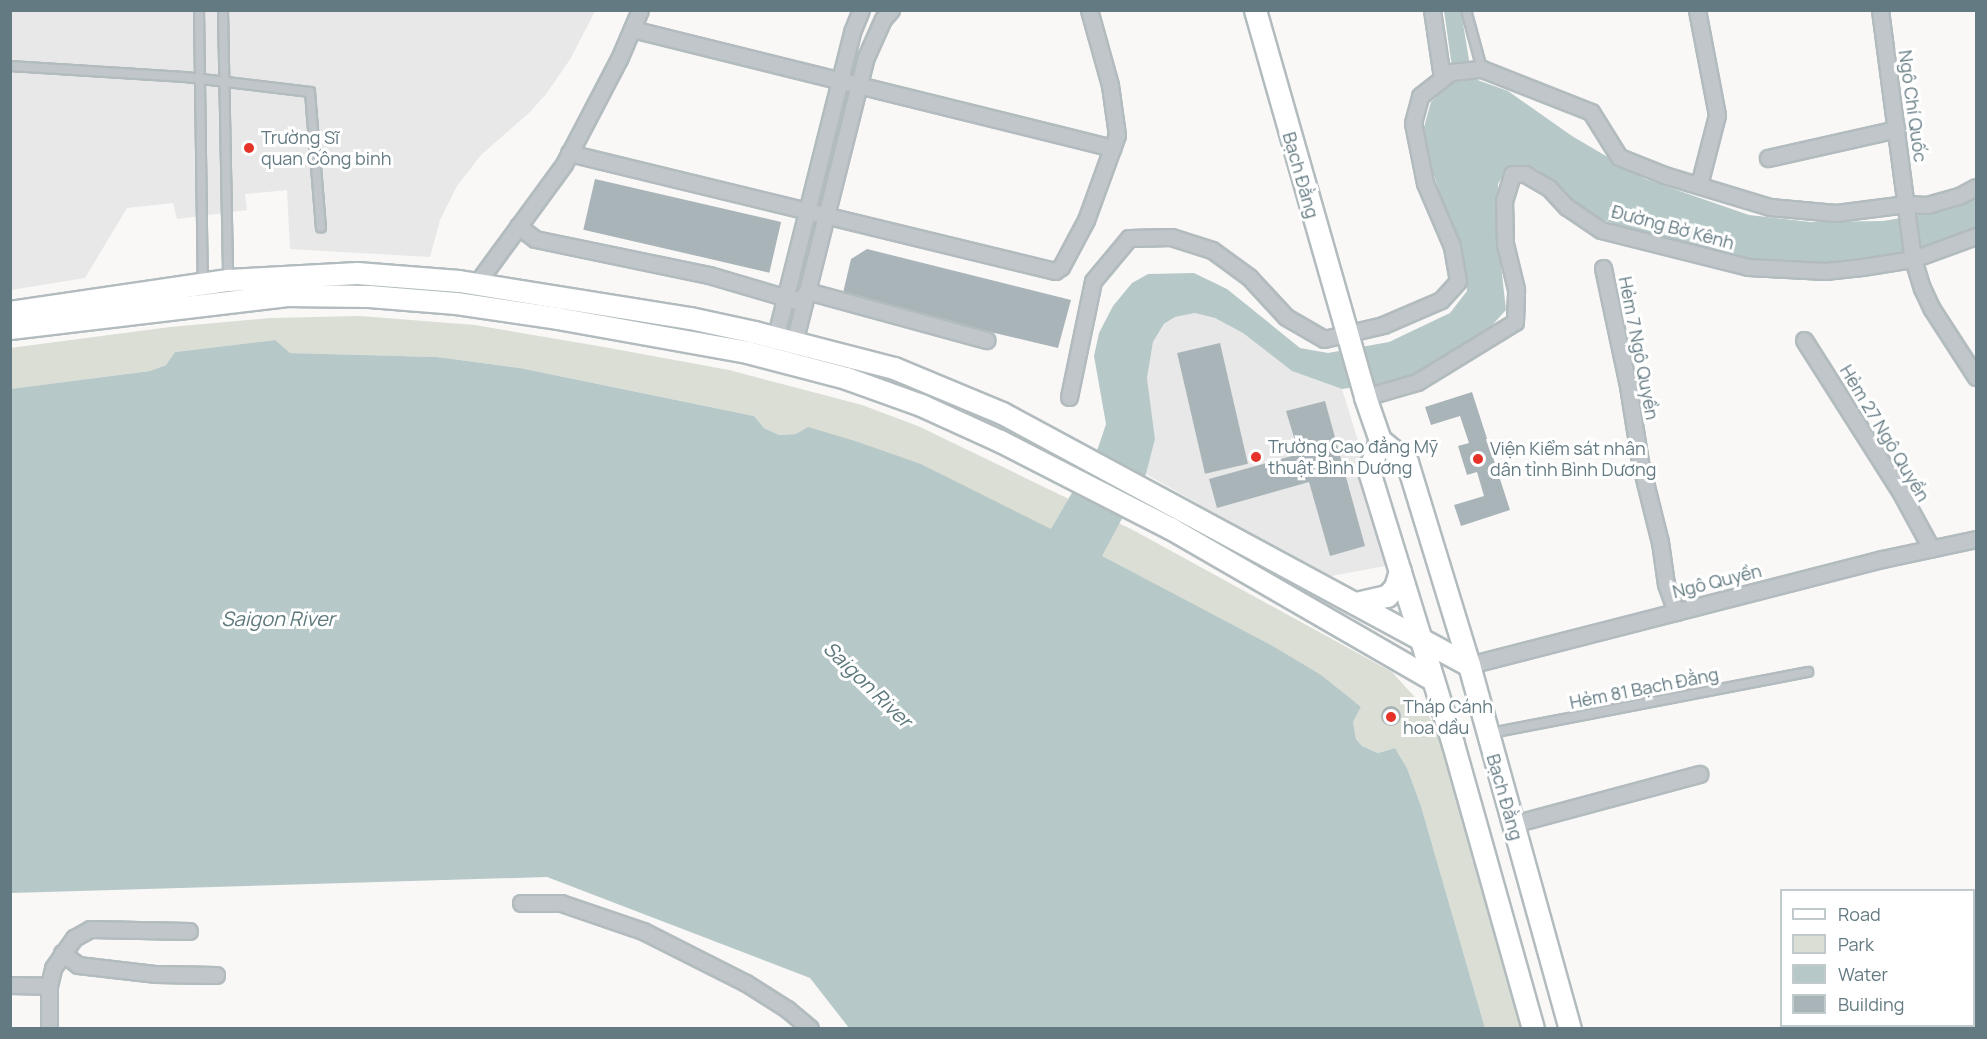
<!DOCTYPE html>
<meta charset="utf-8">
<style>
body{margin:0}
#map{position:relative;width:1987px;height:1039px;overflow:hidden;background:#f9f8f6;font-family:Manrope,sans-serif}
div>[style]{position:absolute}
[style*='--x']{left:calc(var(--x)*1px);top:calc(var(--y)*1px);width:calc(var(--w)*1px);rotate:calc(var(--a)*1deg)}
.built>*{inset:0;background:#e7e8e7}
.green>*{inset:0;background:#daded5}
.water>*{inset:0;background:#b7c8c9}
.building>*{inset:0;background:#a9b4b8;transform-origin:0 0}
.round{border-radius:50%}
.roads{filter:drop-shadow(2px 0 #b2bbbe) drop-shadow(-2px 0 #b2bbbe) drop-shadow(0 2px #b2bbbe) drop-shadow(0 -2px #b2bbbe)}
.lane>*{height:8px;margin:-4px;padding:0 4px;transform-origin:4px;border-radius:4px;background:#c0c6c9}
.street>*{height:15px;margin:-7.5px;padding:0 7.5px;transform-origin:7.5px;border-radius:7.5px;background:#c0c6c9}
.secondary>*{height:21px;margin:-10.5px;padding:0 10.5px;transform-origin:10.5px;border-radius:10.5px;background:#fff}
.dots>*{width:16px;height:16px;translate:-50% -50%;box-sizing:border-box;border:3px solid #fff;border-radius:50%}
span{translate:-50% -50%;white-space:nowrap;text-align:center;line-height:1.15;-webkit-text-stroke:6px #fff;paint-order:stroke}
.street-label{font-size:18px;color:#637a82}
.poi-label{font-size:18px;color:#637a82}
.left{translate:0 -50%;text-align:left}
.water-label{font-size:20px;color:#5e797c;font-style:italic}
.frame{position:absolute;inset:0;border:12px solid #637a82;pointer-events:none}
.legend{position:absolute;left:1780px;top:889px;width:195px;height:138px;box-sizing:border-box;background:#fff;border:2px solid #c1cacd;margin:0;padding:8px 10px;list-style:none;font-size:18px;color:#637a82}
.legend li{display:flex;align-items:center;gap:12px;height:30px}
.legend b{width:30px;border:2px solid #c1cacd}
</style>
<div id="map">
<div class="built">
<i style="clip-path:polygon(11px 11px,595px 11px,571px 58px,546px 94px,530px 112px,481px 155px,457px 186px,440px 220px,430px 257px,290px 249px,287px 190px,245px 194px,247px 210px,177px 219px,173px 203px,127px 208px,85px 278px,11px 290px)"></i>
<i style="clip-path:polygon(1195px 313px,1215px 318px,1243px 333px,1292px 371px,1342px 389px,1396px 564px,1326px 577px,1146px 474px,1155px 439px,1147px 378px,1153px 342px,1164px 325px,1175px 317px)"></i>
</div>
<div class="green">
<i style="clip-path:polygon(360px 316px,475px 325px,604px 347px,729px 370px,862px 405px,918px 426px,1133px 530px,1392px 672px,1422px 705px,1449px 750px,1528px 1028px,1485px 1028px,1421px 806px,1407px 768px,1395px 748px,1378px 753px,1362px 746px,1356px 739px,1353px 722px,1361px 707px,1271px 645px,921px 464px,808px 428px,796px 434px,779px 435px,764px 428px,754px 416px,520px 368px,437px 357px,290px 353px,274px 340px,175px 352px,166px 365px,150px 371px,11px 389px,10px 348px,170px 327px,271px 318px)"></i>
</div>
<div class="water">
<i style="clip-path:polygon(1444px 11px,1461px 11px,1472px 78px,1508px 91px,1572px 136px,1645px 179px,1749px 215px,1810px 222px,1883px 221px,1942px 211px,1976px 195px,1976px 233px,1926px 248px,1880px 257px,1810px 266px,1774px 265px,1639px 234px,1589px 214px,1537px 169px,1508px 167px,1498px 184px,1497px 229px,1506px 310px,1485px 333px,1414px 374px,1391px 382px,1342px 389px,1292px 371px,1243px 333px,1215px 318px,1195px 313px,1175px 317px,1164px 324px,1153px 342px,1147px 378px,1155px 439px,1146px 474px,1102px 556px,1271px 645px,1321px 675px,1361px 707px,1353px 722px,1356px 739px,1362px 746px,1378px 753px,1395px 748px,1407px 768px,1421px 806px,1485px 1028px,849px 1028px,810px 978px,547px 877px,11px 893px,10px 389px,150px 371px,166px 365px,175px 352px,275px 340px,290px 353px,437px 357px,520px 368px,754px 416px,764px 428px,779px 435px,796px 434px,808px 427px,855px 441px,921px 464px,1051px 529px,1098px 448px,1106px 424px,1094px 356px,1099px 333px,1113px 306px,1132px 283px,1148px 274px,1194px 273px,1227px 289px,1300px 348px,1328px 353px,1389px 342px,1450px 313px,1467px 291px,1463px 262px,1433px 173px,1424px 127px,1431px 102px,1454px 81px)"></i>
</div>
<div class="building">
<i style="left:595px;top:179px;width:191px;height:52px;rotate:13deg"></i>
<i style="clip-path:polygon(867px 249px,1071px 300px,1058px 348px,842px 297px,851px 259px)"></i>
<i style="left:1220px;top:343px;width:124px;height:44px;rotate:77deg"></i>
<i style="clip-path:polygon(1472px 392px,1510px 510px,1461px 526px,1454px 505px,1484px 496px,1477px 472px,1467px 475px,1458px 446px,1469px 443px,1460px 416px,1431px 425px,1425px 407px)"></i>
<i style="clip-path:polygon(1325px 401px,1365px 546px,1330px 556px,1309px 482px,1217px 508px,1209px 479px,1299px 454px,1286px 411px)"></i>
<i class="round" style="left:1381px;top:706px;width:20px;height:20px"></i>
</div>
<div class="roads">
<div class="lane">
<i style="--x:199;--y:10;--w:272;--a:89.2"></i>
<i style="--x:223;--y:10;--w:269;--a:88.9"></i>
<i style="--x:1466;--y:10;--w:61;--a:74.8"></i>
<i style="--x:10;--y:66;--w:175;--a:3.6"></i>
<i style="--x:185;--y:77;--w:126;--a:6.8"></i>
<i style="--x:310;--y:92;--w:136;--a:85.4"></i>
<i style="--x:1491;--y:733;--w:323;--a:-10.9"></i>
</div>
<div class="street">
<i style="--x:1432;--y:10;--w:69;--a:81.6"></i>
<i style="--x:1697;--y:10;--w:107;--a:79.2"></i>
<i style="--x:1717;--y:115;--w:72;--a:104.4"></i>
<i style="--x:1880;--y:10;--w:251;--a:82.5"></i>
<i style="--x:1913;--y:259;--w:30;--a:73"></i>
<i style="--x:1922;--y:288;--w:23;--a:65"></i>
<i style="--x:1932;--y:309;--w:81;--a:57.1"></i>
<i style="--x:632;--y:29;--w:495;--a:13.9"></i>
<i style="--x:569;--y:153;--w:500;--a:13.65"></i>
<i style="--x:1055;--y:271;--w:7;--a:-34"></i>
<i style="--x:1061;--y:267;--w:53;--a:-62"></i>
<i style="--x:1086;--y:220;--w:90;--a:-70"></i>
<i style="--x:1117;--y:135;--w:50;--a:-98"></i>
<i style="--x:1110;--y:85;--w:78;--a:-105.6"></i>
<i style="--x:1768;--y:158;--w:132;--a:-12.7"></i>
<i style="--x:518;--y:226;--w:21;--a:37"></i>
<i style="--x:535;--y:239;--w:178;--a:11.7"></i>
<i style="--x:709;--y:275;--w:89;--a:16.4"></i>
<i style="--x:794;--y:300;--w:8;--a:-14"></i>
<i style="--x:802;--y:298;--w:9;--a:-54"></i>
<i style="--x:807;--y:291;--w:186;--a:15.3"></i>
<i style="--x:1603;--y:268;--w:121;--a:78"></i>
<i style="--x:1628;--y:386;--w:77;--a:81"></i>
<i style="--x:1640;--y:462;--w:82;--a:76"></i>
<i style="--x:1660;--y:542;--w:42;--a:81.9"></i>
<i style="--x:1666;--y:584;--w:30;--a:70"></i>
<i style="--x:477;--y:283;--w:147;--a:-53.8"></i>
<i style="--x:564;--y:164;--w:119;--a:-62.4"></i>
<i style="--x:619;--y:59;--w:53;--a:-66.8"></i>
<i style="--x:1804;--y:340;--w:181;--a:57.6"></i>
<i style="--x:1901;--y:493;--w:63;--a:61.4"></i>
<i style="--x:773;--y:347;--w:325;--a:-75.9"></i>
<i style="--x:852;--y:32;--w:24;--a:-68"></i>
<i style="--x:792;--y:351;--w:303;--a:-75.9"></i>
<i style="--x:866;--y:57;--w:42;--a:-65.9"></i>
<i style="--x:883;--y:19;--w:12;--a:-48"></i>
<i style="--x:1069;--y:397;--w:118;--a:-78.3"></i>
<i style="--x:1093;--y:281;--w:56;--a:-50.1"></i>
<i style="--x:1129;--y:238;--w:42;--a:-1.4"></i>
<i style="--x:1171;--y:237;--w:43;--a:17.6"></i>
<i style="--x:1212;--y:250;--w:46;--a:36.1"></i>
<i style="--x:1249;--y:277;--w:54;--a:47.2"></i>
<i style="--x:1286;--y:317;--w:44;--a:30.1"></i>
<i style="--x:1324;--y:339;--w:61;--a:-13.3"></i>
<i style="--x:1383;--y:325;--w:63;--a:-23.3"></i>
<i style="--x:1441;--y:300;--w:25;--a:-48"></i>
<i style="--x:1458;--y:281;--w:36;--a:-100"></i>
<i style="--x:1452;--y:246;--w:69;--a:-113.2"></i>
<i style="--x:1425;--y:183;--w:61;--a:-101.3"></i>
<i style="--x:1413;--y:123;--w:28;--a:-75"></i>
<i style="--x:1420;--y:96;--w:39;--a:-38"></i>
<i style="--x:1451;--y:72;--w:31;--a:-6"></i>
<i style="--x:1482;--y:69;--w:117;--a:21.5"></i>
<i style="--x:1591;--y:112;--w:53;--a:58.1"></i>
<i style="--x:1619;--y:157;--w:48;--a:21.8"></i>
<i style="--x:1664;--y:175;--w:111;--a:16.8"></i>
<i style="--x:1770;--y:207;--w:66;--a:5.2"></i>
<i style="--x:1836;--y:213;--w:71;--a:-7.3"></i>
<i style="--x:1906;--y:204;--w:21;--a:3"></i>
<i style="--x:1927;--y:205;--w:33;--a:-16"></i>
<i style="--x:1959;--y:196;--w:19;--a:-28"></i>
<i style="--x:1365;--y:397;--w:54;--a:-16.1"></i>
<i style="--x:1417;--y:382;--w:115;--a:-31.5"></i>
<i style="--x:1515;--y:322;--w:33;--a:-88"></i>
<i style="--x:1516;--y:289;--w:46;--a:-103.7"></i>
<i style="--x:1505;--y:244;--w:43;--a:-91.3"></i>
<i style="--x:1504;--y:201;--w:28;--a:-73"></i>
<i style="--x:1512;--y:174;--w:13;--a:0"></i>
<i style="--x:1525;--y:174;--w:28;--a:30"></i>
<i style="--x:1549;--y:188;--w:26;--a:47"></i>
<i style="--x:1567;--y:207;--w:41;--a:34.1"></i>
<i style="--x:1601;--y:230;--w:152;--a:14.1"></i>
<i style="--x:1748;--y:267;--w:77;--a:3"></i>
<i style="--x:1825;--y:271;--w:37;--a:-6"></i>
<i style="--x:1862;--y:267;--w:52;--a:-8.9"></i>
<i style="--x:1913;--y:259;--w:67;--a:-20.1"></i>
<i style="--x:1469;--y:665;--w:426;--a:-14.4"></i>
<i style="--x:1882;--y:559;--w:96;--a:-12"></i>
<i style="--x:1513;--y:824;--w:193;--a:-15"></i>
<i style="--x:521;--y:903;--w:40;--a:0"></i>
<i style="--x:561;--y:903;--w:87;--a:18.9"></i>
<i style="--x:643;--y:931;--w:115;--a:26.8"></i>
<i style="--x:746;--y:983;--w:49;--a:32.4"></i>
<i style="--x:787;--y:1009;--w:30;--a:40"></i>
<i style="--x:1974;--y:905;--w:2;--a:-27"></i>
<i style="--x:62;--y:953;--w:20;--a:37"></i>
<i style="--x:78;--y:965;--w:79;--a:6.6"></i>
<i style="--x:156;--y:974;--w:60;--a:1"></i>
<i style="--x:10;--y:985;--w:39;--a:1"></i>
<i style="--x:49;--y:1028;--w:42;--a:-90"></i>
<i style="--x:49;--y:986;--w:18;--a:-77"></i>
<i style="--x:53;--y:968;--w:37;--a:-55"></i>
<i style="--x:74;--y:938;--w:18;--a:-29"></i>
<i style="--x:90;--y:929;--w:99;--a:1.2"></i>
</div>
<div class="secondary">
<i style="--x:1255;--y:10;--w:402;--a:74.1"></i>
<i style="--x:1365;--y:397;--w:46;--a:70.8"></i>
<i style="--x:1380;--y:440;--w:35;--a:39"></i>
<i style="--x:1407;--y:462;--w:212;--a:73"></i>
<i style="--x:1469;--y:665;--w:377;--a:74.5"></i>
<i style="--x:10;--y:312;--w:220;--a:-8.4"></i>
<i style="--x:228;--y:280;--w:129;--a:-3.1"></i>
<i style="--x:357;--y:273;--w:102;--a:4.5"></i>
<i style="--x:459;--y:281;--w:234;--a:9.1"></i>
<i style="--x:690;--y:318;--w:66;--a:12.3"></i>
<i style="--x:754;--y:332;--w:145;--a:14.4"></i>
<i style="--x:894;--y:368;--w:117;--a:22.6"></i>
<i style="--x:1002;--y:413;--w:531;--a:28.35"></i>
<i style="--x:10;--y:328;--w:277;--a:-6.8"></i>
<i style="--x:285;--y:295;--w:84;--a:0.7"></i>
<i style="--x:369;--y:296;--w:87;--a:4.6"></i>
<i style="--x:456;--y:303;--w:102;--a:8.4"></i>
<i style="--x:557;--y:318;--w:193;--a:10.1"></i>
<i style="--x:747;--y:352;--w:102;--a:14.7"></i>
<i style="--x:846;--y:378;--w:80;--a:19.8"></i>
<i style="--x:921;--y:405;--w:87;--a:24.5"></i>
<i style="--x:1000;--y:441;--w:191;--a:27.1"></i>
<i style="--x:1170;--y:528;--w:304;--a:30"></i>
<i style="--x:1380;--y:440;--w:33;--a:110"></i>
<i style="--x:1369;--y:471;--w:286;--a:72.9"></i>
<i style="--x:1453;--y:744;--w:295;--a:74.3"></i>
<i style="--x:1356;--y:603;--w:32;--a:-13"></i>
<i style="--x:1387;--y:596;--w:12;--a:-48"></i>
<i style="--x:1395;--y:587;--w:17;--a:-73"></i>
</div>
</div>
<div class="dots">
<i style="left:249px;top:148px;background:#e63329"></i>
<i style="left:1256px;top:457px;background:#e63329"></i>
<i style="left:1478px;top:459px;background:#e63329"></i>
<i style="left:1391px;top:717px;background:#e63329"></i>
</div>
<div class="street-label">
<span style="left:1913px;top:106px;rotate:82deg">Ngô Chí Quốc</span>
<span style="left:1301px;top:175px;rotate:74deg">Bạch Đằng</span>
<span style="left:1673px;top:227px;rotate:15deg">Đường Bờ Kênh</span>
<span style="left:1639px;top:348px;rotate:79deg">Hẻm 7 Ngô Quyền</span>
<span style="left:1885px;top:433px;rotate:59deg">Hẻm 27 Ngô Quyền</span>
<span style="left:1717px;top:581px;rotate:-14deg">Ngô Quyền</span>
<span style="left:1644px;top:688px;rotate:-11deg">Hẻm 81 Bạch Đằng</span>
<span style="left:1505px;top:797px;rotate:74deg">Bạch Đằng</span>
</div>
<div class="poi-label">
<span class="left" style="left:261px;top:148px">Trường Sĩ<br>quan Công binh</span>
<span class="left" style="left:1268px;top:457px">Trường Cao đẳng Mỹ<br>thuật Bình Dương</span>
<span class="left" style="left:1490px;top:459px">Viện Kiểm sát nhân<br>dân tỉnh Bình Dương</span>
<span class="left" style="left:1403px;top:717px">Tháp Cánh<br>hoa dầu</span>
</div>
<div class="water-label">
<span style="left:278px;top:618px">Saigon River</span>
<span style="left:868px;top:684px;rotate:44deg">Saigon River</span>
</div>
<div class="frame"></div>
<ul class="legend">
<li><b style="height:8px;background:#fff"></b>Road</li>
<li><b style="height:16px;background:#daded5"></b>Park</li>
<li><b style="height:16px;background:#b7c8c9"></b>Water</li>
<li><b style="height:16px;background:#a9b4b8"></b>Building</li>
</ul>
</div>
